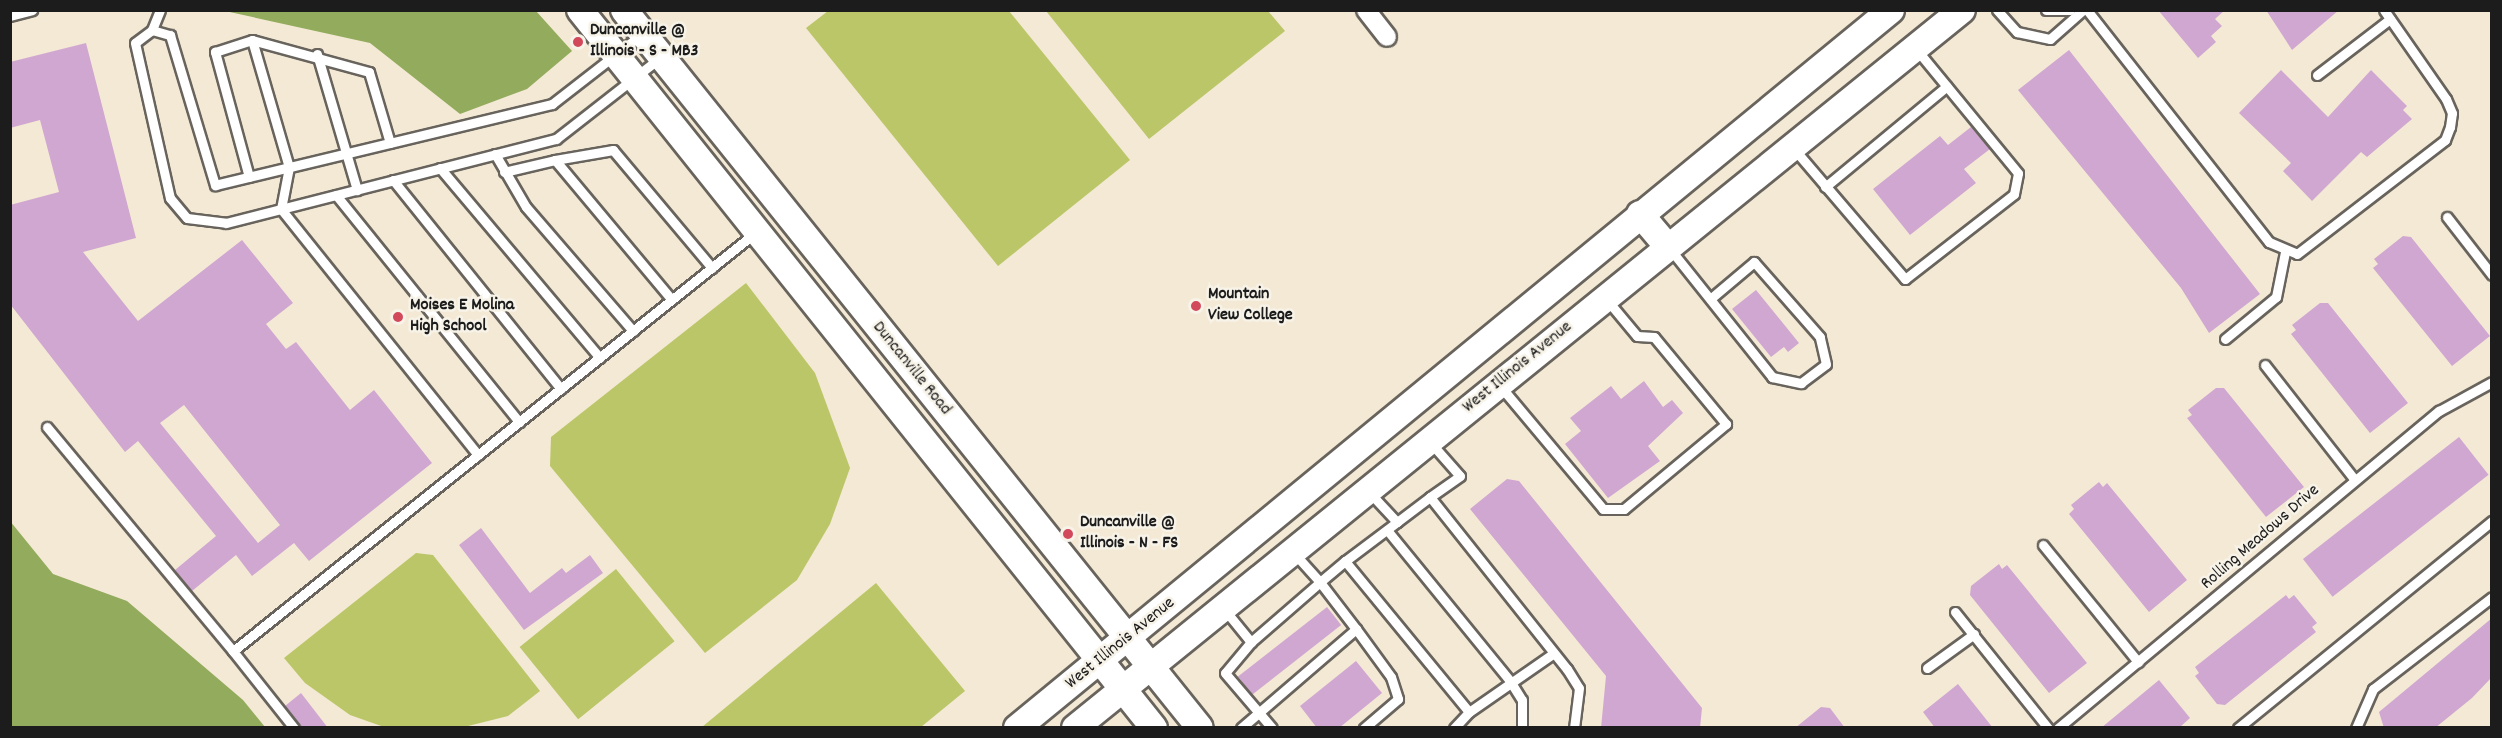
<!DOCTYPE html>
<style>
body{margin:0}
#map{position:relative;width:2502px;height:738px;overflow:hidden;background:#f4e9d5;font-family:Dekko,sans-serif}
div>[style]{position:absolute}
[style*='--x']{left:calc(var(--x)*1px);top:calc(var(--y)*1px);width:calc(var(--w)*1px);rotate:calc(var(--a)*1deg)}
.green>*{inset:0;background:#bac667;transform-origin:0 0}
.forest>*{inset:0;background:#93ab5c}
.building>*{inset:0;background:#d0a7d1;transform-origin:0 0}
.roads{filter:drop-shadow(2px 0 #68645d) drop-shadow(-2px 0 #68645d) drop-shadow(0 2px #68645d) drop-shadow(0 -2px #68645d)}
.lane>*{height:9px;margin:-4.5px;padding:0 4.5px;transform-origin:4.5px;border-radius:4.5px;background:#fff}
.street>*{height:18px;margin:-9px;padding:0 9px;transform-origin:9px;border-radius:9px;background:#fff}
.secondary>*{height:26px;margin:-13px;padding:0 13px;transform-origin:13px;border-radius:13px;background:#fff}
.dots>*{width:16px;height:16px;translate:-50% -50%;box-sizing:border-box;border:3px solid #f7f3e8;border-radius:50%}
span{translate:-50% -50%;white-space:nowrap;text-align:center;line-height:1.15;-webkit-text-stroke:5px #f7f3e8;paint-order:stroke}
.poi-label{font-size:18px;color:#1c1c1c;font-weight:700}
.left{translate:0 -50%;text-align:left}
.street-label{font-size:18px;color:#1c1c1c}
.frame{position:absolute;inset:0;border:12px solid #1c1c1c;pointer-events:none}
</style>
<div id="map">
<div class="green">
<i style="clip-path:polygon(828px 11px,1009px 11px,1130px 160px,998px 266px,806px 28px)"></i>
<i style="clip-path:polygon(1046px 11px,1268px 11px,1285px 31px,1149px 139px)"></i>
<i style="clip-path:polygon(746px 283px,815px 373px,850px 468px,830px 524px,797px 580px,705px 653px,550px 466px,551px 437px)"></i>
<i style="clip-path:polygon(416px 553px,433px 555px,540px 691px,508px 716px,464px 727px,384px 727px,350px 715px,305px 683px,284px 658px)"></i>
<i style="left:616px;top:569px;width:93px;height:124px;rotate:51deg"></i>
<i style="clip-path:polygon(876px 583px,965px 691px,921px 727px,702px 727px)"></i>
</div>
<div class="forest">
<i style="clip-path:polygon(225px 11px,536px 11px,572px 51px,527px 89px,460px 114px,370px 43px)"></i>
<i style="clip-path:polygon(10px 521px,53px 574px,127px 601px,243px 700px,265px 727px,11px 727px)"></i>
</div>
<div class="building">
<i style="clip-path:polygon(2158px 10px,2225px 10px,2215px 19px,2222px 26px,2211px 36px,2216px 42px,2198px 58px)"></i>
<i style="clip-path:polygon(2266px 10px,2339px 10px,2292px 50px)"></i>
<i style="clip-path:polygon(evenodd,86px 43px,136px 238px,83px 252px,138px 321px,242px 240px,293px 303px,266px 324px,286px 349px,296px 342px,350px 410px,374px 390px,432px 463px,309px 561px,294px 543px,252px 576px,236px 555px,192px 591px,175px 570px,216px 536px,138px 441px,125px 452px,10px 304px,10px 205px,59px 192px,40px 120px,10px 128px,10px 62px,86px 43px,184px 405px,280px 525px,258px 543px,160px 423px,184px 405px)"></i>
<i style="clip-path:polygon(2069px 50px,2260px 294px,2209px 333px,2181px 288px,2018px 90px)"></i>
<i style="clip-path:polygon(2281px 70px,2328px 117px,2371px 70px,2407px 106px,2403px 110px,2412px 119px,2367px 157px,2361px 152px,2312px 201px,2283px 171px,2291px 163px,2239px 113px)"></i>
<i style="clip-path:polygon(1971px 127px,1990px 149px,1964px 169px,1976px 183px,1910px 235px,1873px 189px,1940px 136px,1948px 145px)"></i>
<i style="clip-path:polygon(2403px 236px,2411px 237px,2490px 336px,2452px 366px,2373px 268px,2378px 264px,2374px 259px)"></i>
<i style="clip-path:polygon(1756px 290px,1799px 343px,1788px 352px,1784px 347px,1771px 357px,1732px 309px)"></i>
<i style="clip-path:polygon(2320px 303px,2328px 303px,2408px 403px,2370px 433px,2291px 334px,2296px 330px,2292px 325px)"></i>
<i style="clip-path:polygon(1644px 381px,1663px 407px,1672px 400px,1683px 413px,1648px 446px,1660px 461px,1608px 498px,1565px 444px,1581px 431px,1570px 418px,1611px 386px,1621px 399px)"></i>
<i style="clip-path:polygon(2216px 388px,2224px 388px,2304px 487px,2266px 517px,2187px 418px,2192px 415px,2188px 410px)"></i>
<i style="left:2459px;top:437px;width:48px;height:198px;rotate:52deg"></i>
<i style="clip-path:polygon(1507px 479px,1519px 481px,1702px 708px,1700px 728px,1601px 728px,1606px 676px,1470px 509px)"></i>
<i style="clip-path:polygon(2099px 482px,2103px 487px,2107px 483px,2187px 580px,2149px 612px,2069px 514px,2074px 509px,2071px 505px)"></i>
<i style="clip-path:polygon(481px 528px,530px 593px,562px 568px,566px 573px,590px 555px,603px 573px,524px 630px,459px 545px)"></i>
<i style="clip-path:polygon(1999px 564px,2002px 569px,2007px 565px,2087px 663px,2049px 693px,1970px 595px,1971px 586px)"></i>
<i style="clip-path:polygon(2286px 595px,2289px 599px,2294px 595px,2317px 623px,2312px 627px,2316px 632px,2225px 705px,2217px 704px,2195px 676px,2199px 673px,2195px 667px)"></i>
<i style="left:1327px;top:607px;width:23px;height:113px;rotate:52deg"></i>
<i style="clip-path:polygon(2492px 618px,2492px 677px,2472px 698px,2435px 728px,2384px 728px,2379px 712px)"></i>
<i style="clip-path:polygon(1356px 661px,1382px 693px,1339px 728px,1317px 728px,1300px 706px)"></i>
<i style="clip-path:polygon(2159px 680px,2190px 718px,2179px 728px,2101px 728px)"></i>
<i style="clip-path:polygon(1958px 684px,1993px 728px,1935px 728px,1923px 712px)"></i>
<i style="clip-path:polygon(301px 693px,318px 715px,328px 728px,301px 728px,285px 706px)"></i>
<i style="clip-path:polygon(1821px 707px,1830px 708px,1845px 728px,1795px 728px)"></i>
</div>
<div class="roads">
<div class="lane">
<i style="--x:160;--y:10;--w:22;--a:112"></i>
<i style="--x:152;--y:30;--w:21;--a:143"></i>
<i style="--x:135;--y:43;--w:159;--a:77.3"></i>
<i style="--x:170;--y:198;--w:26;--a:50"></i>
<i style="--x:187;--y:218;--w:39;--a:7"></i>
<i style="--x:226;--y:223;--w:341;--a:-14.3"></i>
<i style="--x:556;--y:139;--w:133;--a:-38"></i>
<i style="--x:1997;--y:10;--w:30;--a:48"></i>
<i style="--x:2017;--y:32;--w:34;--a:12"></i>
<i style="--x:2050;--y:39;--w:44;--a:-41.3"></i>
<i style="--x:2046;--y:10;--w:24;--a:0"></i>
<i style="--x:2087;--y:10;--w:295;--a:51.9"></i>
<i style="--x:2269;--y:242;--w:30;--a:23"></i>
<i style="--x:2297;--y:254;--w:187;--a:-37.6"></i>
<i style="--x:2445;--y:140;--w:14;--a:-69"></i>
<i style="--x:2450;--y:127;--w:14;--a:-82"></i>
<i style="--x:2452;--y:113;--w:15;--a:-113"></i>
<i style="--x:2446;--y:99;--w:108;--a:-124.9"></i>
<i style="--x:10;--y:16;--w:23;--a:-15"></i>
<i style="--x:152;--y:30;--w:19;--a:16"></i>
<i style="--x:170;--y:35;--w:157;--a:73.3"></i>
<i style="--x:215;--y:185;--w:347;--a:-13.5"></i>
<i style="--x:552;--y:104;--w:114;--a:-37.9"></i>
<i style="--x:317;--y:54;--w:142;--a:73.6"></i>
<i style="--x:2317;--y:75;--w:92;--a:-37.5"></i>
<i style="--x:390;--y:143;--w:74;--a:-106.5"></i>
<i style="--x:369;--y:72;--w:121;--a:-164.7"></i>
<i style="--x:252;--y:40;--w:132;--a:73.8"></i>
<i style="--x:289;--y:167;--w:43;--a:100.8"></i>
<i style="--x:281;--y:209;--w:315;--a:51.3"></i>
<i style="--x:1794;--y:149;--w:171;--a:49.5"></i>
<i style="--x:1905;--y:279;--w:138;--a:-37.9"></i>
<i style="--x:2014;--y:194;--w:21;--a:-79"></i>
<i style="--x:2018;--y:173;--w:161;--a:-129.4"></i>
<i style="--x:495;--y:154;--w:61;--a:59.7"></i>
<i style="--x:526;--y:207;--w:164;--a:49.2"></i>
<i style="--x:555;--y:160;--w:59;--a:-9.8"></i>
<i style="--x:613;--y:150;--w:154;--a:50"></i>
<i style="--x:440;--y:168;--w:248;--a:49.9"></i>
<i style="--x:504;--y:172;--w:52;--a:-13.2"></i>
<i style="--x:555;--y:160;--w:182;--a:50.1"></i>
<i style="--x:249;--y:177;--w:130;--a:-105.2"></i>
<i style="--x:215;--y:52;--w:39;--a:-18"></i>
<i style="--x:393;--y:180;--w:268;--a:51.2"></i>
<i style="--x:1825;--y:187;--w:158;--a:-39.6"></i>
<i style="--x:336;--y:195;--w:292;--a:51.1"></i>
<i style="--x:2447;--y:217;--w:73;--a:52.2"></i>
<i style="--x:1670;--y:249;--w:164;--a:51.4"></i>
<i style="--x:1772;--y:377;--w:30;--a:12"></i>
<i style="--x:1801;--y:383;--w:31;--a:-37"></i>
<i style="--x:1826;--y:364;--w:28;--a:-103"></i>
<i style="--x:1820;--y:337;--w:100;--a:-131.3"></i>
<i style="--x:1754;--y:262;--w:57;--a:139.9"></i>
<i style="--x:2225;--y:339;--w:66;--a:-39.5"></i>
<i style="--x:2276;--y:297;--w:46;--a:-78.7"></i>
<i style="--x:2265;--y:365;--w:146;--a:52"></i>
<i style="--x:1501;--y:387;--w:159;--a:50.1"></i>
<i style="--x:1603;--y:509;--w:21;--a:0"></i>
<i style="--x:1624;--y:509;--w:133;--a:-39.8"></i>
<i style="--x:1726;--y:424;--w:113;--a:-129.6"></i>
<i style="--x:1654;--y:337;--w:17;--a:-177"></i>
<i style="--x:1637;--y:336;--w:47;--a:-129.8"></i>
<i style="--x:47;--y:427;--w:291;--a:50.3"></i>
<i style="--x:1430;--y:442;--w:45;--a:48.6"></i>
<i style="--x:1460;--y:476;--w:37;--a:145"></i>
<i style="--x:1430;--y:497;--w:220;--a:51.5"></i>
<i style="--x:1567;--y:669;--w:22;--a:58"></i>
<i style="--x:1579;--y:688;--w:40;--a:97.1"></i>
<i style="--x:1369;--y:492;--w:41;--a:47"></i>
<i style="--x:1397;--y:522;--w:65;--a:143.1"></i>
<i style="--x:1345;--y:561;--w:195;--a:50.6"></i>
<i style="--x:1469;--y:712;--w:22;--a:133"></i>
<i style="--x:1397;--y:522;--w:41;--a:-37.1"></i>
<i style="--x:1387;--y:530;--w:195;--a:50.8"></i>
<i style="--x:1510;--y:681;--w:22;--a:58"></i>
<i style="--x:1522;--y:700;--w:28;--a:90"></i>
<i style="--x:2043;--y:545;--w:151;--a:50.9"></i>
<i style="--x:1224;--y:609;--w:43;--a:50.7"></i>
<i style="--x:1251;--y:642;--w:40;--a:130"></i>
<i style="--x:1225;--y:673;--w:72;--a:49.5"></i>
<i style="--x:1955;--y:612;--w:149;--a:51.3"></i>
<i style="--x:1356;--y:629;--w:59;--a:53.9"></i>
<i style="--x:1391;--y:677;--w:23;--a:72"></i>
<i style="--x:1398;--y:699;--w:45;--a:139.5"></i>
<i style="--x:1251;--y:642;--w:91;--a:-41"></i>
<i style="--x:1320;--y:582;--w:39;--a:-132"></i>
<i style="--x:1927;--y:668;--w:58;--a:-35.9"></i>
<i style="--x:1469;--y:712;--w:103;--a:-34.8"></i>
<i style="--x:294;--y:728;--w:98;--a:-128.4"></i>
<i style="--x:233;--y:651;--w:669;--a:-38.69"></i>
<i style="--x:1241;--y:728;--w:152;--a:-40.7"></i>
<i style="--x:1356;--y:629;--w:59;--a:-127.5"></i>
<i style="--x:1320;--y:582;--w:33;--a:-40"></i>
<i style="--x:2058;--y:728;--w:496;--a:-39.8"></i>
<i style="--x:2439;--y:411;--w:60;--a:-28.7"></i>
<i style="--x:2238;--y:728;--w:328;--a:-39.2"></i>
<i style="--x:2356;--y:728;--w:43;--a:-66.4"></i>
<i style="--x:2373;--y:689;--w:150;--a:-37.7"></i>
</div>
<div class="street">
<i style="--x:1366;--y:10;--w:34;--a:52"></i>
</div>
<div class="secondary">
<i style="--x:580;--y:10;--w:919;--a:51.36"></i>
<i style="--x:624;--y:10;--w:920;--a:51.26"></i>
<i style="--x:1640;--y:214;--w:43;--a:49.7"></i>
<i style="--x:1017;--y:728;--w:1131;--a:-39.4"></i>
<i style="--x:1075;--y:728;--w:1141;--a:-38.99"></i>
</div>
</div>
<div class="dots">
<i style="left:578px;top:42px;background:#d1495b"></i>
<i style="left:1196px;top:306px;background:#d1495b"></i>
<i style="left:398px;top:317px;background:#d1495b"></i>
<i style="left:1068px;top:534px;background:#d1495b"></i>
</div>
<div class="poi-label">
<span class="left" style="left:590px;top:42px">Duncanville @<br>Illinois - S - MB3</span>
<span class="left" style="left:1208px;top:306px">Mountain<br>View College</span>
<span class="left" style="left:410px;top:317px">Moises E Molina<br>High School</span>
<span class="left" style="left:1080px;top:534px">Duncanville @<br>Illinois - N - FS</span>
</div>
<div class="street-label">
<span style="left:1518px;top:368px;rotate:-39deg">West Illinois Avenue</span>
<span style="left:911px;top:369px;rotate:51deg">Duncanville Road</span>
<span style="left:2261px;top:538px;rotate:-41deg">Rolling Meadows Drive</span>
<span style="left:1121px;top:644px;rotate:-39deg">West Illinois Avenue</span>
</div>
<div class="frame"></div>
</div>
